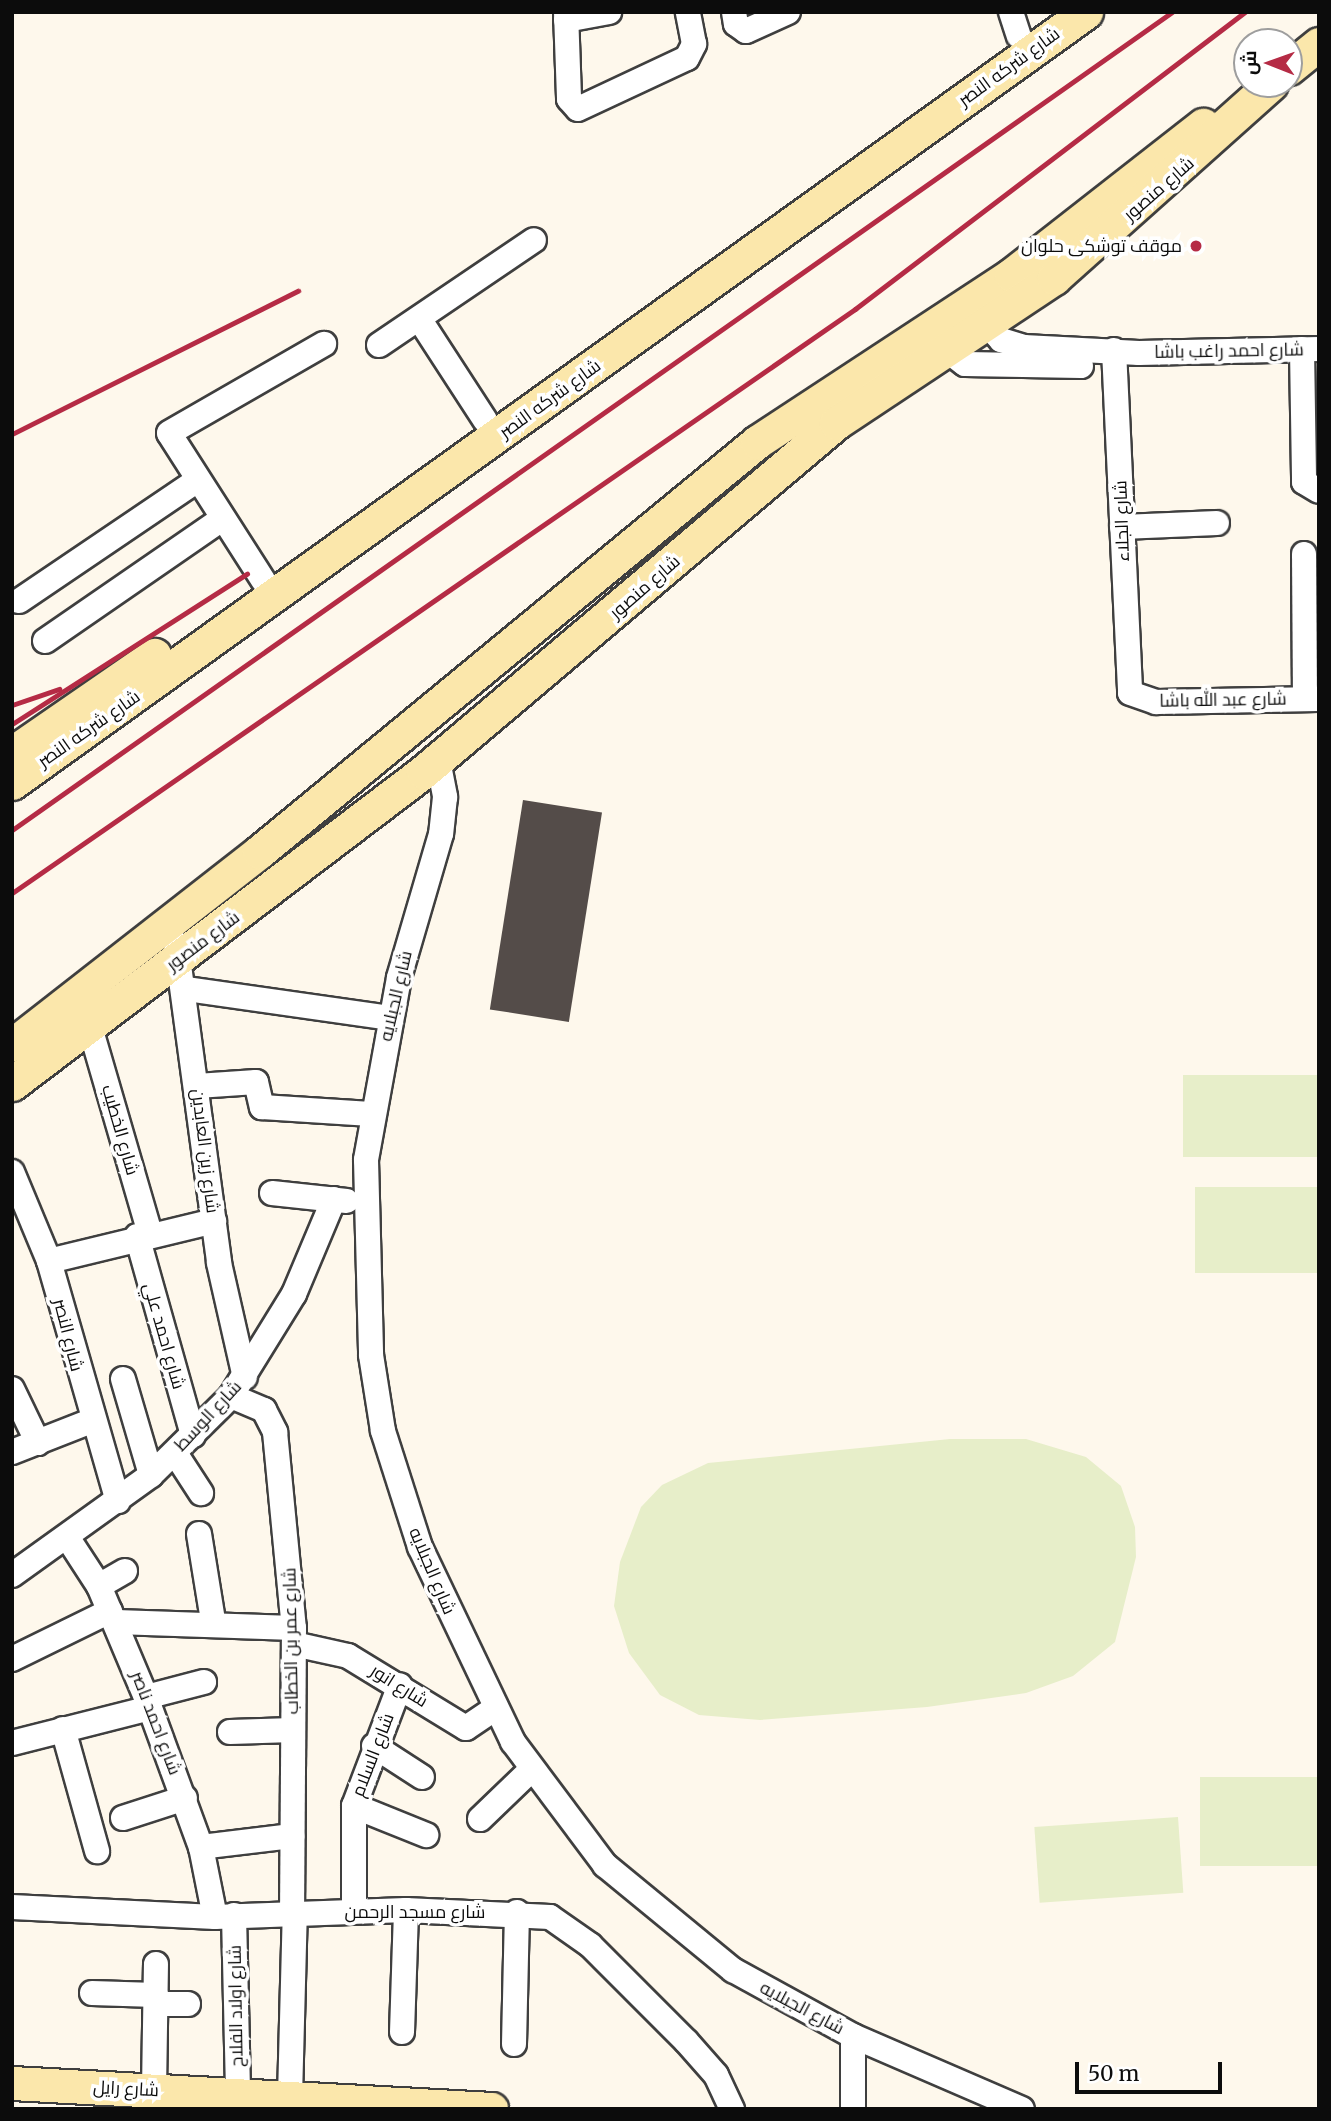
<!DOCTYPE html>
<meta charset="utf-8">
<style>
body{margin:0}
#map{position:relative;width:1331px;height:2121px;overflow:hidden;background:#fef8ec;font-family:Merriweather,Cairo,serif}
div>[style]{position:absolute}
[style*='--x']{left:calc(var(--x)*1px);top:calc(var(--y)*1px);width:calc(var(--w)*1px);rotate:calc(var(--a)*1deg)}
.pitch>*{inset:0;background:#e7eec9;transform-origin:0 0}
.building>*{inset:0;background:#544c49;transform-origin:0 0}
.roads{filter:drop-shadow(2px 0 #3f3f3f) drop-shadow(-2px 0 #3f3f3f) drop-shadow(0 2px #3f3f3f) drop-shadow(0 -2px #3f3f3f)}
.street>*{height:24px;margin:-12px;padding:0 12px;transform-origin:12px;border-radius:12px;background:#fff}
.secondary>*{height:33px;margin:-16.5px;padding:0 16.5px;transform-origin:16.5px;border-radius:16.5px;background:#fbe7ab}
.rail>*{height:5px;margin:-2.5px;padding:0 2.5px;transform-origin:2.5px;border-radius:2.5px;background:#b52b45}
.dots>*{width:19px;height:19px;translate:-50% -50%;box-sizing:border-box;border:4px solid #fff;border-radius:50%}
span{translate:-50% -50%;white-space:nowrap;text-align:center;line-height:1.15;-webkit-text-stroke:7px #fff;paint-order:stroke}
.street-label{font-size:18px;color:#0c0c0c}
.poi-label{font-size:18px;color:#0c0c0c}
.right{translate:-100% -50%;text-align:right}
.frame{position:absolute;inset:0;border:14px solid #0c0c0c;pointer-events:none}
.north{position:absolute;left:1233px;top:28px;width:70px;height:70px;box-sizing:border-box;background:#fff;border:2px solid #9e9e9e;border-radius:50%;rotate:271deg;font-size:19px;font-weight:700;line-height:28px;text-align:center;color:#0c0c0c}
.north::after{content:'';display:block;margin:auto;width:24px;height:32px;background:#b52b45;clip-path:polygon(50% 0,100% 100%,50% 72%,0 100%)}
.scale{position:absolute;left:1075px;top:2062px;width:147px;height:32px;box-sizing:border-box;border:4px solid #0c0c0c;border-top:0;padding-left:9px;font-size:21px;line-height:24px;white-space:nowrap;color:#0c0c0c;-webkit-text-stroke:5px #fff;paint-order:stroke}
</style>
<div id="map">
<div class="pitch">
<i style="left:1319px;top:1075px;width:82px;height:136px;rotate:90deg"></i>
<i style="left:1319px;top:1187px;width:86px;height:124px;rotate:90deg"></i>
<i style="clip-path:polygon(950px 1439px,1026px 1439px,1086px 1457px,1121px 1486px,1135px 1527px,1136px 1557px,1115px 1642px,1073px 1676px,1026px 1693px,927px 1707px,760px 1720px,699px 1715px,660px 1695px,629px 1653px,614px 1606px,620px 1562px,641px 1507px,662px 1485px,708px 1463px)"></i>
<i style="left:1319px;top:1777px;width:89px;height:119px;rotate:90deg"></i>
<i style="left:1178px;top:1817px;width:76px;height:144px;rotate:86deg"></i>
</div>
<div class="building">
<i style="left:523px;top:800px;width:80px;height:212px;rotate:9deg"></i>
</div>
<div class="roads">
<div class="street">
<i style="--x:566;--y:12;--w:87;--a:88"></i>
<i style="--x:569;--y:99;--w:13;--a:48"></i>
<i style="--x:578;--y:109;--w:120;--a:-25.1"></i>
<i style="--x:687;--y:58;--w:16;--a:-63"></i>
<i style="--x:694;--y:44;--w:33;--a:-101"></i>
<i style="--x:734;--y:12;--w:12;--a:81"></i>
<i style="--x:736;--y:24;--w:12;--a:35"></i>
<i style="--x:746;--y:31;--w:46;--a:-24.3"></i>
<i style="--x:1011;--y:12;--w:25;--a:72"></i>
<i style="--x:566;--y:20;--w:44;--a:-10.5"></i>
<i style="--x:976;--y:313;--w:37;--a:47"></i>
<i style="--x:1001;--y:340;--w:24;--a:17"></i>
<i style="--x:1024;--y:347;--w:115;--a:3"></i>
<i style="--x:1139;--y:353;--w:180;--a:-1.3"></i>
<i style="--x:420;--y:320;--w:119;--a:57"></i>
<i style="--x:934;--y:340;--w:39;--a:38"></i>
<i style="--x:965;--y:364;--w:116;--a:1"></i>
<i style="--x:379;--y:345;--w:187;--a:-34.1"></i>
<i style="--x:1302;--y:349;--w:133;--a:89.1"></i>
<i style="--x:1304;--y:482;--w:17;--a:31"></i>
<i style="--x:1114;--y:350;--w:343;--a:87.3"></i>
<i style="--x:1130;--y:693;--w:28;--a:19"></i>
<i style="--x:1156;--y:702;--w:163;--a:-1.1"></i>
<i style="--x:1122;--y:527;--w:95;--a:-2.4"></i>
<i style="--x:1304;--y:554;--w:145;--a:89.6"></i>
<i style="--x:263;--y:580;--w:174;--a:-122.6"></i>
<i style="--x:169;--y:433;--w:179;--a:-29.9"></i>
<i style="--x:19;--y:601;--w:216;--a:-34.1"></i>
<i style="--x:45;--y:641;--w:216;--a:-34.6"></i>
<i style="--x:438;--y:760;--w:38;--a:79"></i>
<i style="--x:445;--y:797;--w:37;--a:96"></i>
<i style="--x:441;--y:834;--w:150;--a:106.3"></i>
<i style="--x:399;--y:978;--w:185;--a:100.3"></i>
<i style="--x:366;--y:1160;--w:195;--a:88.5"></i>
<i style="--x:371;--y:1355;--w:77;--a:81"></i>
<i style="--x:383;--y:1431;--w:122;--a:72.3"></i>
<i style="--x:420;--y:1547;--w:216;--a:64.5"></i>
<i style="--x:513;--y:1742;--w:154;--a:53.2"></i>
<i style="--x:605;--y:1865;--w:166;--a:39.4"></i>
<i style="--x:733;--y:1970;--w:137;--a:28.8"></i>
<i style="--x:853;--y:2036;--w:184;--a:23.4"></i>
<i style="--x:176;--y:943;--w:323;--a:82.3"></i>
<i style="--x:219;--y:1263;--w:117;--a:77.2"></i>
<i style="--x:187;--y:989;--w:205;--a:8.1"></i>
<i style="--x:90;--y:1027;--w:215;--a:73.8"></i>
<i style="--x:197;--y:1086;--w:59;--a:-3.9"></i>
<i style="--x:256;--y:1082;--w:26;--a:77"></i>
<i style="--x:262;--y:1107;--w:109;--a:3.7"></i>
<i style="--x:12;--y:1172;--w:96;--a:67.4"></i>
<i style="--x:49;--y:1261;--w:250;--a:74"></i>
<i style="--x:272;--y:1193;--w:75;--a:6.1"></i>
<i style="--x:137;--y:1236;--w:207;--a:74.3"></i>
<i style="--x:49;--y:1261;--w:170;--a:-13.6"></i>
<i style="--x:123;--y:1379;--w:100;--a:73.7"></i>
<i style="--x:12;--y:1389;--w:60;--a:64.3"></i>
<i style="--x:231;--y:1396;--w:36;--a:23"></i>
<i style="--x:264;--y:1410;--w:25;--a:63"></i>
<i style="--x:275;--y:1432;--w:197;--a:84.5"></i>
<i style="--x:294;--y:1628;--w:285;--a:90.4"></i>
<i style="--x:12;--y:1452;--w:85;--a:-21.4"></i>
<i style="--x:175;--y:1453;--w:48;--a:57"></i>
<i style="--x:199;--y:1534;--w:87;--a:80.8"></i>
<i style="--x:69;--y:1540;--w:55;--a:56.9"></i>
<i style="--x:99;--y:1586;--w:121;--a:67.1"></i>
<i style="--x:146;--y:1697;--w:160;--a:69.9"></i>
<i style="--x:201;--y:1847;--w:71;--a:78.7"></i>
<i style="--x:12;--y:1575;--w:171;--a:-35.7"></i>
<i style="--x:151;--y:1475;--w:112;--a:-44.6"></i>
<i style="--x:231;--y:1396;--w:120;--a:-58.3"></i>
<i style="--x:294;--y:1294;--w:103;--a:-67.2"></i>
<i style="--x:99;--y:1586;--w:30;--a:-30"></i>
<i style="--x:116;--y:1622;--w:178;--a:1.9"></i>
<i style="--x:294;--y:1644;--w:55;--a:12.5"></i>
<i style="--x:348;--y:1656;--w:138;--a:31.4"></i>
<i style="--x:466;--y:1728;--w:34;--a:-34"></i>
<i style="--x:12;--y:1659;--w:109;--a:-26.1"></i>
<i style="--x:146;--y:1697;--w:60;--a:-14.5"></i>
<i style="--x:63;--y:1729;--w:127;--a:74.4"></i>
<i style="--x:230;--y:1732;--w:63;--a:-1.8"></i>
<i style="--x:12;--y:1743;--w:142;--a:-14.2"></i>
<i style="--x:374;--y:1746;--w:57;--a:32.9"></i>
<i style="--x:354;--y:1806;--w:78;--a:21.9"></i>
<i style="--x:123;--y:1818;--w:65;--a:-17.9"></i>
<i style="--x:480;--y:1819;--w:71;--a:-43.9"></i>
<i style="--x:201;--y:1847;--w:92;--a:-6.9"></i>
<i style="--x:12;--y:1907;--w:203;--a:2.8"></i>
<i style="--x:215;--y:1917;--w:191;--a:-2.1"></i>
<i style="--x:406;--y:1910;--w:144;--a:2.8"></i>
<i style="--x:550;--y:1917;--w:49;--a:35"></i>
<i style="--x:590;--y:1945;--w:136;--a:45"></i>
<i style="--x:686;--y:2041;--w:45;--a:48.6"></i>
<i style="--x:716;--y:2075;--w:38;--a:65"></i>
<i style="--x:354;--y:1911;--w:105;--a:-90"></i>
<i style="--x:354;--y:1806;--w:129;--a:-69.2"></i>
<i style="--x:234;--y:1915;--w:181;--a:88.7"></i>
<i style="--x:92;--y:1993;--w:64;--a:1.8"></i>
<i style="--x:156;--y:2004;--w:32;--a:0"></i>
<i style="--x:402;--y:2032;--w:122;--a:-88.1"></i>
<i style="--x:514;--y:2044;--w:132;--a:-88.7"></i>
<i style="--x:154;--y:2090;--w:126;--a:-89.1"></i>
<i style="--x:290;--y:2097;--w:185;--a:-88.5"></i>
<i style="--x:853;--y:2109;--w:73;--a:-90"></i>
</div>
<div class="secondary">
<i style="--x:1289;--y:68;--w:38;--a:-39"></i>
<i style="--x:12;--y:753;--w:173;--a:-34.6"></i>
<i style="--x:12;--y:783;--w:1322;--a:-35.67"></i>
<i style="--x:12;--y:1045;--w:313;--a:-38"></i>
<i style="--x:259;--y:852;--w:645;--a:-39.46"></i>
<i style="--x:757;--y:442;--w:304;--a:-33.3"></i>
<i style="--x:1011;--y:275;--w:244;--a:-38"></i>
<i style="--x:12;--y:1084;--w:516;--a:-37.2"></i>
<i style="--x:423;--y:772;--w:541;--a:-40.2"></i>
<i style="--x:836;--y:423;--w:262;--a:-33.6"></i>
<i style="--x:1054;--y:278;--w:291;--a:-41.8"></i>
<i style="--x:12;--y:2083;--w:480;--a:3.1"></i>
</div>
</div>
<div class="rail">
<i style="--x:12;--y:434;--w:320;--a:-26.6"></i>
<i style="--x:12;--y:705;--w:50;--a:-18.8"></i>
<i style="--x:12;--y:724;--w:279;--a:-32.6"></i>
<i style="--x:12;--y:830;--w:1419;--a:-35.19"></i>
<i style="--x:12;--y:893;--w:1026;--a:-34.71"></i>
<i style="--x:855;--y:309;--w:490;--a:-37.3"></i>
</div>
<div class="dots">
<i style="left:1196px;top:246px;background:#b52b45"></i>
</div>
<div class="street-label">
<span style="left:1009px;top:67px;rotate:-36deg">شارع شركه النصر</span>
<span style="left:1159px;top:189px;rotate:-41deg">شارع منصور</span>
<span style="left:1229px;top:351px;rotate:-1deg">شارع احمد راغب باشا</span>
<span style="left:550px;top:399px;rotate:-36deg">شارع شركه النصر</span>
<span style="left:1122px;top:521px;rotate:-92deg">شارع الجلاء</span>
<span style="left:645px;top:587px;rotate:-41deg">شارع منصور</span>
<span style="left:1223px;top:700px;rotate:-1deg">شارع عبد الله باشا</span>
<span style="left:89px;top:729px;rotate:-35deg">شارع شركه النصر</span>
<span style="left:203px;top:941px;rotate:-37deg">شارع منصور</span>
<span style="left:396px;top:996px;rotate:-77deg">شارع الجبلايه</span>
<span style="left:120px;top:1130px;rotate:74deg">شارع الخطيب</span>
<span style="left:205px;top:1151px;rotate:83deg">شارع زين العابدين</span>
<span style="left:68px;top:1335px;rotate:76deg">شارع النصر</span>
<span style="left:164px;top:1336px;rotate:74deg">شارع احمد علي</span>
<span style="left:208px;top:1416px;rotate:-47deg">شارع الوسط</span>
<span style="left:432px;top:1571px;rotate:67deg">شارع الجبلايه</span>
<span style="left:291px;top:1641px;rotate:-91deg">شارع عمر بن الخطاب</span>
<span style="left:399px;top:1686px;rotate:32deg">شارع انور</span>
<span style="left:156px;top:1723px;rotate:69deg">شارع احمد ناصر</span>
<span style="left:373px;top:1755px;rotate:-69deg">شارع السلام</span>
<span style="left:415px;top:1912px">شارع مسجد الرحمن</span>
<span style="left:236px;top:2006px;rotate:-91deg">شارع اولاد الفلاح</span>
<span style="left:802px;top:2008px;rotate:28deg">شارع الجبلايه</span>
<span style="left:126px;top:2089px;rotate:3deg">شارع رايل</span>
</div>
<div class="poi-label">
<span class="right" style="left:1182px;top:246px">موقف توشكى حلوان</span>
</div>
<div class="frame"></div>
<div class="north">ش</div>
<div class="scale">50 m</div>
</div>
